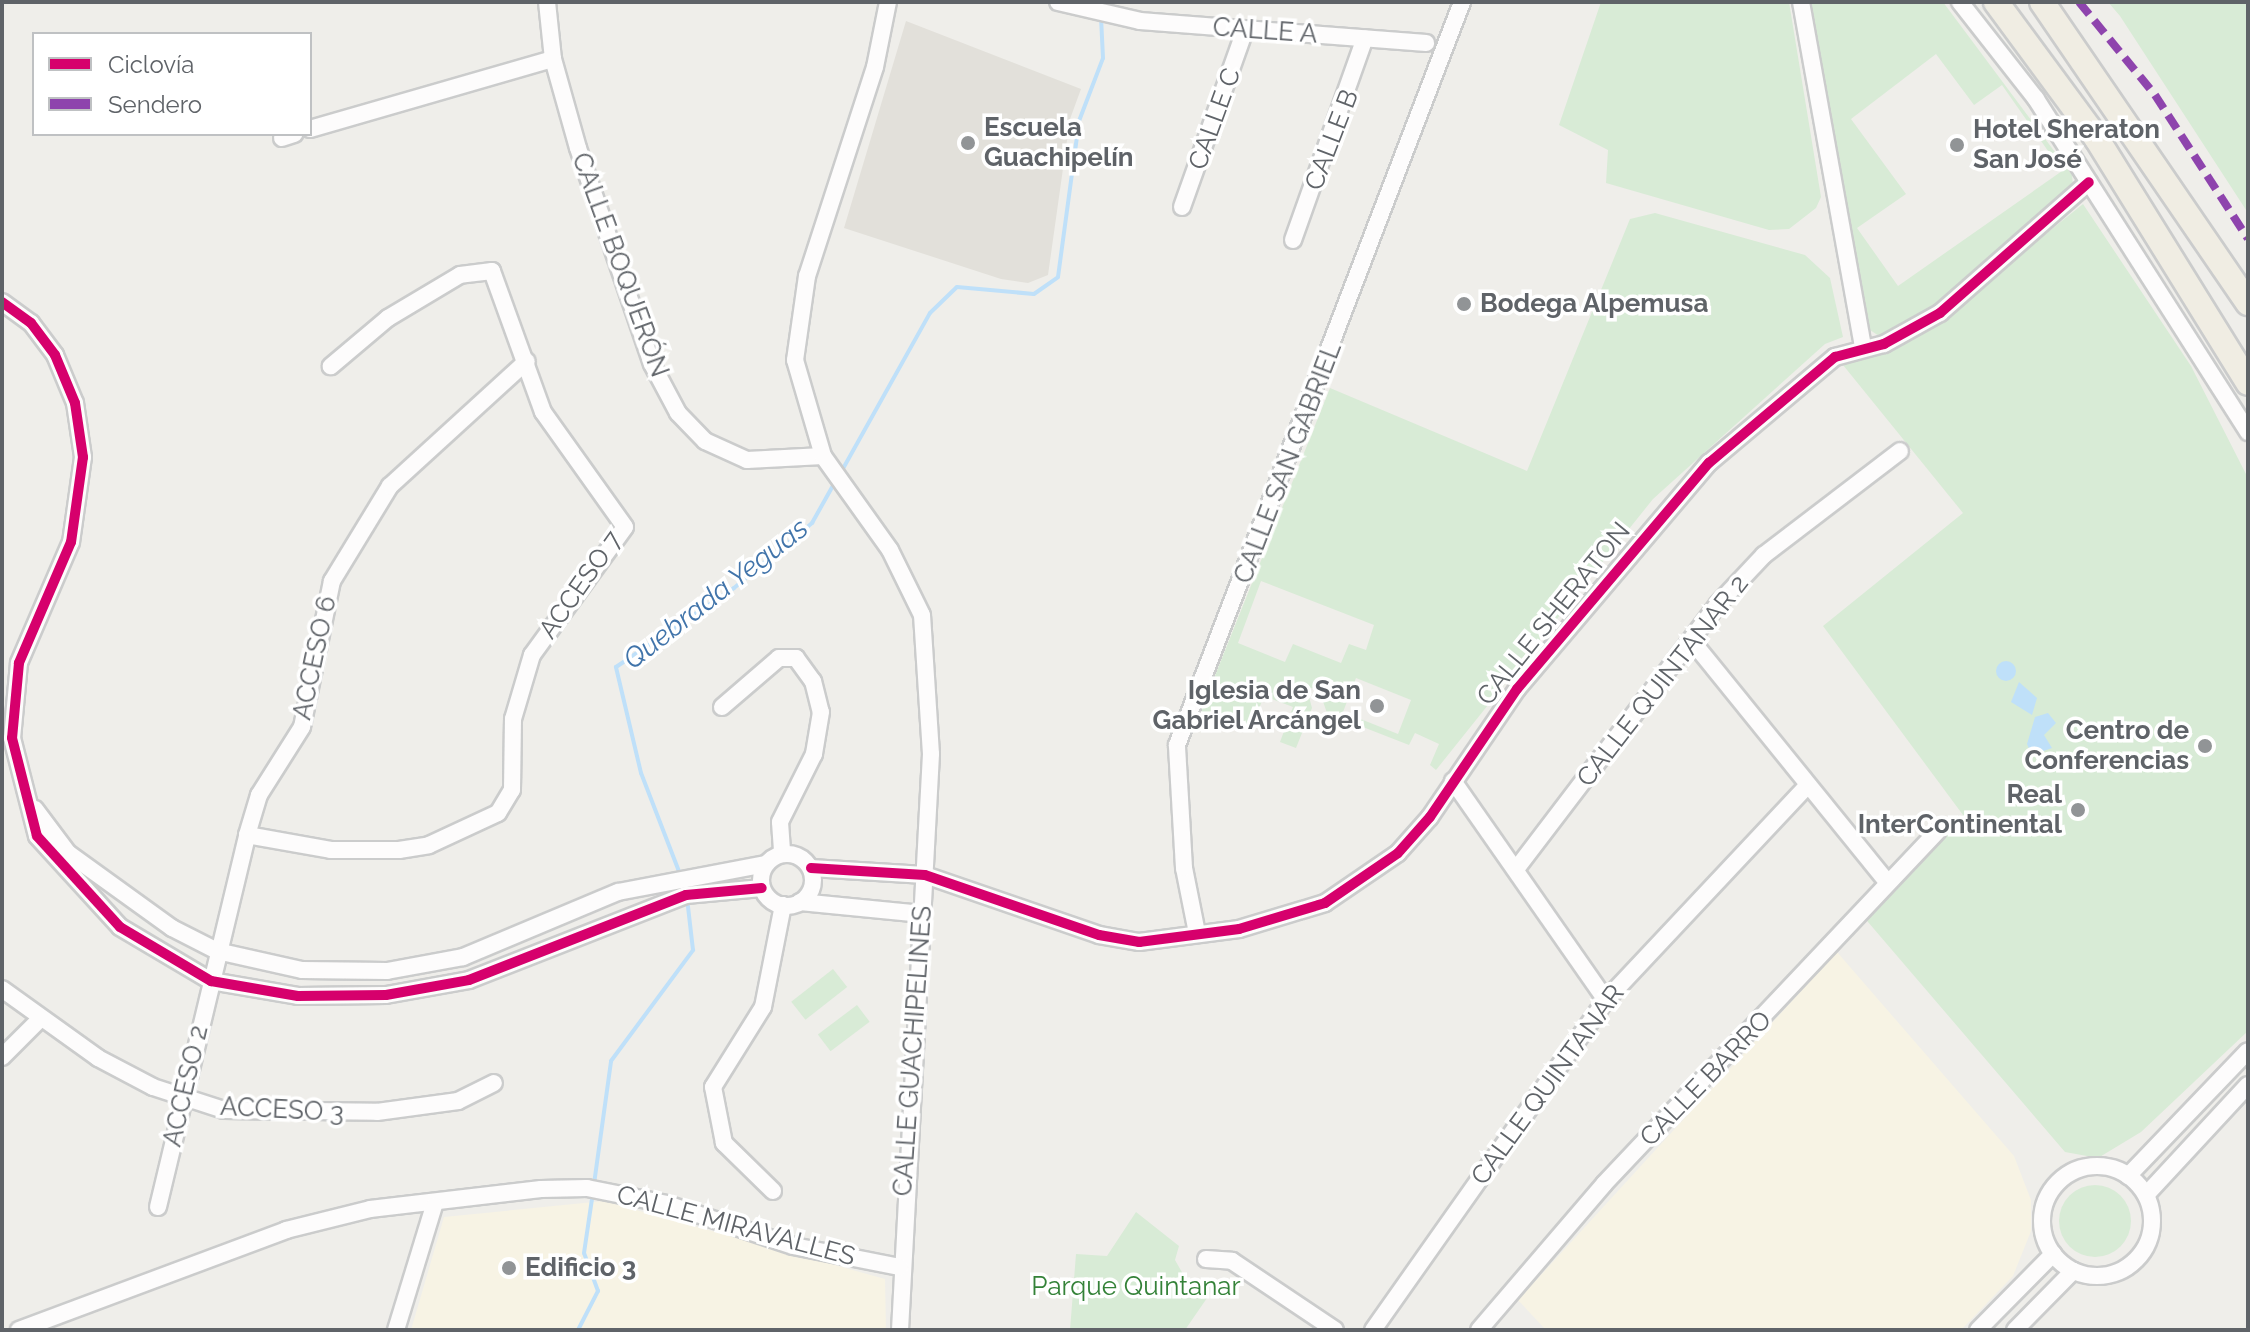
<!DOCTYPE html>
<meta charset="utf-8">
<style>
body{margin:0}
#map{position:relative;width:2250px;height:1332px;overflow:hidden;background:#efeeea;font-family:Raleway,sans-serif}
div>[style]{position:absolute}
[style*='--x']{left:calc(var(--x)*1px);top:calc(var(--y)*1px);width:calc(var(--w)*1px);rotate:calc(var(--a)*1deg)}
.commercial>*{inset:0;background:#f7f3e4}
.education>*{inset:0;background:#e2e0da}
.green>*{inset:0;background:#d8ebd6;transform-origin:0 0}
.round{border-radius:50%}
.water>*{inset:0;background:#bfe0f9}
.stream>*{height:4px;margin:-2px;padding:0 2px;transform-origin:2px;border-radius:2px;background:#bfe0f9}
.roads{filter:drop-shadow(2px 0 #cbcccc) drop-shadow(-2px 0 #cbcccc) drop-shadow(0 2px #cbcccc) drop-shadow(0 -2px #cbcccc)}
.minor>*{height:16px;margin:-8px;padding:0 8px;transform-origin:8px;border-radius:8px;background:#fdfcfc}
.minor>.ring{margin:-8px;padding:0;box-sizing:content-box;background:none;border:16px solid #fdfcfc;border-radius:50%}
.highway>*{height:24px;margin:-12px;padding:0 12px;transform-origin:12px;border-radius:12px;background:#f0ede3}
.quiet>*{height:8px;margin-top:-4px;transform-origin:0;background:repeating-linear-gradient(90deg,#8e44ad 0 16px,transparent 0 24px)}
.cycleway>*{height:10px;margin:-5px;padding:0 5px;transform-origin:5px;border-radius:5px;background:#d6006c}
.dots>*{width:22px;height:22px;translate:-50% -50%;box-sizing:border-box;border:4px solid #fff;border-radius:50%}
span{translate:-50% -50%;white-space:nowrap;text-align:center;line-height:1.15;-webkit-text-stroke:7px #fff;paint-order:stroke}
.street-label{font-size:26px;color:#5f6368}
.poi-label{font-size:26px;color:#5f6368;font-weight:700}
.left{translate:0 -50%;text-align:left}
.right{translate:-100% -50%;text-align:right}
.park-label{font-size:26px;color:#348238}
.water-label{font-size:28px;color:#4174aa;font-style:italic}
.frame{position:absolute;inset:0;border:4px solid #5f6368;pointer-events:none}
.legend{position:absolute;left:32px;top:32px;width:280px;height:104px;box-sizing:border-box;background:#fff;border:2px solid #bfc1c3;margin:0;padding:10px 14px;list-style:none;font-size:24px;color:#5f6368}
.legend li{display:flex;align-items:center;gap:16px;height:40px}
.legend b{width:40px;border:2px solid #bfc1c3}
</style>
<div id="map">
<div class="commercial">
<i style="clip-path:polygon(1837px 952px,2014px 1156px,2031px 1200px,2031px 1231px,2013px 1276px,1961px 1330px,1546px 1330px,1518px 1300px)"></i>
<i style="clip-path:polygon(604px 1201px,885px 1279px,886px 1330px,411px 1330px,444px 1217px)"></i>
</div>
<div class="education">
<i style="clip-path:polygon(906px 21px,1081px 89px,1070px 119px,1048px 275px,1028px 283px,1001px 279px,844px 228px)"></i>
</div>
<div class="green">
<i style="clip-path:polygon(1601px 2px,1789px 2px,1821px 197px,1816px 208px,1789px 229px,1769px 230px,1606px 183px,1608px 150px,1559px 125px)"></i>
<i style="clip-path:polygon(evenodd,1811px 2px,1943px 2px,2072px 175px,2073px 185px,1946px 300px,1879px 336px,1867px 328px,1811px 2px,1936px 54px,1974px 105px,2002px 85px,2062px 171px,1898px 286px,1857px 228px,1906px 194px,1851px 119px,1936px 54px)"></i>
<i style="clip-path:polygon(2108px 2px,2248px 2px,2248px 213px,2120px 16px)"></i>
<i style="clip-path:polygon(2083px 204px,2191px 366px,2248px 478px,2248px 1031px,2141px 1132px,2098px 1158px,2065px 1152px,1862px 915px,1963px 815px,1823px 626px,1963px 513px,1843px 365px,1925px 331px)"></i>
<i style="clip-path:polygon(evenodd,1655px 213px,1805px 255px,1830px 278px,1843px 337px,1825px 344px,1653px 499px,1436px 770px,1430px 765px,1439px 744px,1415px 733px,1409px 745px,1327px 713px,1318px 687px,1307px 689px,1312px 708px,1296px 748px,1280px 742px,1293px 707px,1264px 696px,1250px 731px,1200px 713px,1330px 388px,1527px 471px,1630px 219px,1655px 213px,1261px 581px,1374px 625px,1366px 650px,1349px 644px,1341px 663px,1293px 644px,1285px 662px,1238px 643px,1261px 581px,1655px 213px,1356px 678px,1411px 700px,1398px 734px,1343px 712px,1356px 678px)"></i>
<i style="left:833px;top:969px;width:23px;height:53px;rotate:52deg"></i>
<i style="left:857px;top:1005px;width:21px;height:49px;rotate:53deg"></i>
<i class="round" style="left:2059px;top:1185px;width:72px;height:72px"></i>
<i style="clip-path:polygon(1136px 1212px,1179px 1246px,1175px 1260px,1187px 1281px,1216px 1285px,1185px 1330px,1070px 1330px,1076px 1254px,1107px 1256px)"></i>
</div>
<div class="water">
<i class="round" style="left:1996px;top:661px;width:20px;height:20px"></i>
<i style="clip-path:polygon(2019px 682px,2037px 698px,2032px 715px,2011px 702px)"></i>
<i style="clip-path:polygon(2048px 713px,2056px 723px,2044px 735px,2052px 748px,2032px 755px,2027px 744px,2035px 717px)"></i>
</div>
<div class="stream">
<i style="--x:840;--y:474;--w:184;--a:-60.8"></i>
<i style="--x:930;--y:313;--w:37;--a:-44"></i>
<i style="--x:957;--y:287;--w:77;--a:5.2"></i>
<i style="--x:1034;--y:294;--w:29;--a:-35"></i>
<i style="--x:1058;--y:277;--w:157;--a:-82.3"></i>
<i style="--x:1079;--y:121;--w:67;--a:-69.1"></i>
<i style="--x:1103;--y:58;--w:41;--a:-92.8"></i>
<i style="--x:680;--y:874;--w:108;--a:-111.1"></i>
<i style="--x:641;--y:773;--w:109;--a:-103.3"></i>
<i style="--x:616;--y:667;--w:142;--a:-33.8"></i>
<i style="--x:734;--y:588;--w:102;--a:-39.8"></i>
<i style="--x:812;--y:523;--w:47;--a:-60.7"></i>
<i style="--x:594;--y:1184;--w:124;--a:-82.1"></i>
<i style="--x:611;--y:1061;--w:138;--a:-53.5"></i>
<i style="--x:693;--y:950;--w:52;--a:-96.6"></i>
<i style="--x:578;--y:1330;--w:44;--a:-62.9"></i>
<i style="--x:598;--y:1291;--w:40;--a:-110.2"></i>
<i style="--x:584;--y:1253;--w:62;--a:-81.6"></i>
</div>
<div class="roads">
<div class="minor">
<i style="--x:547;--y:2;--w:57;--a:84"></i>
<i style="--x:553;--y:59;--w:92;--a:74.3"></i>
<i style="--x:578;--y:148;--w:228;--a:71.1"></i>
<i style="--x:652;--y:364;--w:55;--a:62"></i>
<i style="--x:678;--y:413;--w:39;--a:46"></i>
<i style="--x:705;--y:441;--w:46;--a:24.3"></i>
<i style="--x:747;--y:460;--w:76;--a:-3"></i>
<i style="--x:888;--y:2;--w:66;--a:101.3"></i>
<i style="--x:875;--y:67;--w:220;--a:108"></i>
<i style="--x:807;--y:276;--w:85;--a:98.1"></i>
<i style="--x:795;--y:360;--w:100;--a:73.7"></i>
<i style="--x:823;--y:456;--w:115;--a:54.5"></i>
<i style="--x:890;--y:550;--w:72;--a:63.8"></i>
<i style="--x:922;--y:615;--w:139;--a:86.3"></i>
<i style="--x:931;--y:754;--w:577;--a:93.08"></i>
<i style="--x:1058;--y:2;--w:84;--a:13"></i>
<i style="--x:1140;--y:21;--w:287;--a:4.4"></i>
<i style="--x:1801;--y:2;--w:350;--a:79.8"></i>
<i style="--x:1960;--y:2;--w:123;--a:51.9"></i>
<i style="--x:2036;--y:99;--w:395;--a:57.5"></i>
<i style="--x:310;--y:129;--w:253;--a:-16.1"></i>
<i style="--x:282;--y:138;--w:13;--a:-18"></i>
<i style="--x:1182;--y:207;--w:188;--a:-70.4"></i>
<i style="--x:1293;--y:240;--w:214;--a:-70.4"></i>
<i style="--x:2;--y:302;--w:36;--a:36"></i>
<i style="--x:31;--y:323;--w:40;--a:53"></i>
<i style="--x:55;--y:355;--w:52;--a:67.4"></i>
<i style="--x:75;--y:403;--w:55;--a:81.6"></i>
<i style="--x:83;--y:457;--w:86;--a:98"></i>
<i style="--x:71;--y:542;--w:132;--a:113.3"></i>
<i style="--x:19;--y:663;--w:75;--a:95.3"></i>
<i style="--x:12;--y:738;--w:101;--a:75.7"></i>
<i style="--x:37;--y:836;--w:123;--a:47.6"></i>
<i style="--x:120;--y:927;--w:106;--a:30.7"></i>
<i style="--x:211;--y:981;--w:88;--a:9.8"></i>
<i style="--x:298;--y:996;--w:88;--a:-0.7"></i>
<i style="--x:386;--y:995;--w:84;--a:-10.2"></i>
<i style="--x:469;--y:980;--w:233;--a:-21.4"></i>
<i style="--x:686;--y:895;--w:76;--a:-5.3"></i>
<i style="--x:1692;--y:641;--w:310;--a:51"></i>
<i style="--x:722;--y:707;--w:75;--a:-40.7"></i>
<i style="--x:779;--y:658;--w:17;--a:0"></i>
<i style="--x:796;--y:658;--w:29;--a:54"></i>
<i style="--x:813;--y:681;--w:32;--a:76"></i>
<i style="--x:821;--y:712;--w:43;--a:99.5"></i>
<i style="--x:814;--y:754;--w:76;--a:116.6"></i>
<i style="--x:780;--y:822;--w:32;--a:86"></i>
<i style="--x:1453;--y:781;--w:267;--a:55.1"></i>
<i style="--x:35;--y:809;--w:55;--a:53.1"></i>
<i style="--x:68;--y:853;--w:128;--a:35.8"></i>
<i style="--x:172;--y:928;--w:51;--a:27.1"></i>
<i style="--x:217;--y:951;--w:87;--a:12.6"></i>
<i style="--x:302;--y:970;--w:85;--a:0.7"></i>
<i style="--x:387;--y:971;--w:77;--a:-10.4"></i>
<i style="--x:463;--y:957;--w:168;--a:-22.8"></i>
<i style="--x:618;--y:892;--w:151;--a:-10.7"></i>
<i style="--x:247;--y:835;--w:85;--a:10.1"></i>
<i style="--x:331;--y:850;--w:68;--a:0"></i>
<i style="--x:399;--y:850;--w:30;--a:-9"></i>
<i style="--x:429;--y:845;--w:76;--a:-24.9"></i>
<i style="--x:498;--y:813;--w:27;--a:-59"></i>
<i style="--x:512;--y:790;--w:71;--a:-89.2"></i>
<i style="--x:513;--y:719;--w:67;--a:-73.5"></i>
<i style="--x:532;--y:655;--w:158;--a:-54"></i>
<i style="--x:625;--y:527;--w:141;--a:-125.5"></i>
<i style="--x:543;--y:412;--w:150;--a:-109.9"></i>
<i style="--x:492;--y:271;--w:32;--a:173"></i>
<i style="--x:460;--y:275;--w:84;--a:149.2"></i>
<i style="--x:388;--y:318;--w:75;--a:139.9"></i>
<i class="ring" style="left:761px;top:854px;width:36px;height:36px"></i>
<i style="--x:811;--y:868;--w:114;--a:3.5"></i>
<i style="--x:925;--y:875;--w:184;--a:19"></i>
<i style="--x:1099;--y:935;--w:41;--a:9.9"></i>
<i style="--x:1139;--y:942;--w:101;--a:-7.4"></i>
<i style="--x:1239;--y:929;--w:90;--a:-16.8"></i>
<i style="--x:1325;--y:903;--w:88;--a:-34.4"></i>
<i style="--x:1398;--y:853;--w:48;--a:-48.4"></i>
<i style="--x:1430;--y:817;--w:155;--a:-55.8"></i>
<i style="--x:1517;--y:689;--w:297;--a:-49.7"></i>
<i style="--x:1709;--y:463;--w:165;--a:-40.1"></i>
<i style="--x:1835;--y:357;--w:51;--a:-14.9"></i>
<i style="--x:1884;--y:344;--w:64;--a:-29"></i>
<i style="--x:1940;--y:313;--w:198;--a:-41.3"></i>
<i style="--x:1517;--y:868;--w:332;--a:-52.7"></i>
<i style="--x:1718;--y:604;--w:67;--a:-46.8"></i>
<i style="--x:1764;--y:555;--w:171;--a:-37.4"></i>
<i style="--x:800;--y:902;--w:123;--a:5.6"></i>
<i style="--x:1197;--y:933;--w:66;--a:-101.3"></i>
<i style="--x:1184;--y:868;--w:123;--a:-93.3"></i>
<i style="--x:1177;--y:745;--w:796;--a:-69.01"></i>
<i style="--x:2;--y:989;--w:118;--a:35.7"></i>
<i style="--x:98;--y:1058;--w:62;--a:27.8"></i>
<i style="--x:153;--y:1087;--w:75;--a:17.9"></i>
<i style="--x:224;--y:1110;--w:153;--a:0.7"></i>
<i style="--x:377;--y:1112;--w:82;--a:-7.7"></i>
<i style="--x:458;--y:1101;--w:40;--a:-26.6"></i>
<i style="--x:2;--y:1057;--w:54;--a:-45"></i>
<i class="ring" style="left:2042px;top:1166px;width:94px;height:94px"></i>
<i style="--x:2128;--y:1176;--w:173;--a:-46.2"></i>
<i style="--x:773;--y:1191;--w:69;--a:-135.6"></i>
<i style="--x:724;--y:1143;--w:57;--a:-101.1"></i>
<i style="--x:713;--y:1087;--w:94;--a:-58"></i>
<i style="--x:763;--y:1007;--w:104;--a:-78.9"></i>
<i style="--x:2146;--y:1195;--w:150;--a:-47.2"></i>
<i style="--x:158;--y:1207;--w:382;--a:-76.5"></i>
<i style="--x:247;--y:835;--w:42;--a:-73.3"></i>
<i style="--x:259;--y:795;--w:80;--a:-57.7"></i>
<i style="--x:302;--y:727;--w:149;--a:-78.4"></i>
<i style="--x:332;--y:581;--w:111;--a:-58.6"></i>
<i style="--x:390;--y:486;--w:185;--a:-42.4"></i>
<i style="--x:1206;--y:1259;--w:26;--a:4"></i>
<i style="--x:1232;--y:1261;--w:124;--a:33.8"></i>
<i style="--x:19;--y:1330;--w:285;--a:-20.5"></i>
<i style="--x:286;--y:1230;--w:87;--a:-14"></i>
<i style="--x:370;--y:1209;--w:172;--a:-6.7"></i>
<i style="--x:541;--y:1189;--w:46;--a:-1.2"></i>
<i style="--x:587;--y:1188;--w:82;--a:11.3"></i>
<i style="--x:667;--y:1204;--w:133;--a:18.4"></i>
<i style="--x:793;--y:1246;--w:109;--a:11.1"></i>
<i style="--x:396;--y:1330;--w:130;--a:-73"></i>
<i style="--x:1373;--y:1330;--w:404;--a:-54.8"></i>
<i style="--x:1606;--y:1000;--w:295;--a:-46.8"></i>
<i style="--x:1479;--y:1330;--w:192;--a:-49.4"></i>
<i style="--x:1604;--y:1184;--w:485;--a:-46.6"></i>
<i style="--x:1978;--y:1330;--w:107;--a:-45.4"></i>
<i style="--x:2015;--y:1330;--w:83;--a:-45.5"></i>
</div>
<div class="highway">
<i style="--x:1996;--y:2;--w:170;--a:53.6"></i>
<i style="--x:2097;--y:139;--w:287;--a:58.2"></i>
<i style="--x:2042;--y:2;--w:365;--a:55.6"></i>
</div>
</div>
<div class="quiet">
<i style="--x:2079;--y:2;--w:120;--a:50.7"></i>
<i style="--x:2155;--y:95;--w:171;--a:57.1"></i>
</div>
<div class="cycleway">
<i style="--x:2;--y:302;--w:36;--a:36"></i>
<i style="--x:31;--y:323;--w:40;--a:53"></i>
<i style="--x:55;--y:355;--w:52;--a:67.4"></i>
<i style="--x:75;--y:403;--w:55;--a:81.6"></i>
<i style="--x:83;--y:457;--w:86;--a:98"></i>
<i style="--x:71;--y:542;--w:132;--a:113.3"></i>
<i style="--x:19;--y:663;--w:75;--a:95.3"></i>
<i style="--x:12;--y:738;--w:101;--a:75.7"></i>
<i style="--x:37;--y:836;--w:123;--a:47.6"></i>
<i style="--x:120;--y:927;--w:106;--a:30.7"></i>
<i style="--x:211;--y:981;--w:88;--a:9.8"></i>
<i style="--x:298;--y:996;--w:88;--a:-0.7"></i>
<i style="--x:386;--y:995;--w:84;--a:-10.2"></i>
<i style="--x:469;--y:980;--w:233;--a:-21.4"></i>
<i style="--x:686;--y:895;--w:76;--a:-5.3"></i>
<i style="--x:811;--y:868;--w:114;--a:3.5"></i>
<i style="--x:925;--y:875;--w:184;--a:19"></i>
<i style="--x:1099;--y:935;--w:41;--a:9.9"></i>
<i style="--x:1139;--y:942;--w:101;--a:-7.4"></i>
<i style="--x:1239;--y:929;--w:90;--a:-16.8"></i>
<i style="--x:1325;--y:903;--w:88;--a:-34.4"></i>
<i style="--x:1398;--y:853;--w:48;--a:-48.4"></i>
<i style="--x:1430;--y:817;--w:155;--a:-55.8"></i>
<i style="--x:1517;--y:689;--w:297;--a:-49.7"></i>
<i style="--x:1709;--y:463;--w:165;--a:-40.1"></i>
<i style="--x:1835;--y:357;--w:51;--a:-14.9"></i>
<i style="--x:1884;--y:344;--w:64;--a:-29"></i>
<i style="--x:1940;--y:313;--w:198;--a:-41.3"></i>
</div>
<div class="dots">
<i style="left:968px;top:143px;background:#919496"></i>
<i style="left:1957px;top:145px;background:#919496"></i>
<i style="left:1464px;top:304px;background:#919496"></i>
<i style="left:1377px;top:706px;background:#919496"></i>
<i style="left:2205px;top:746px;background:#919496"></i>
<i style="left:2078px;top:810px;background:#919496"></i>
<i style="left:509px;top:1268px;background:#919496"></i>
</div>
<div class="street-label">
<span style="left:1265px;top:31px;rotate:4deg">CALLE A</span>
<span style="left:1215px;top:119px;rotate:-70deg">CALLE C</span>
<span style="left:1332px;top:140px;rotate:-69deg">CALLE B</span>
<span style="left:620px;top:265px;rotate:70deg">CALLE BOQUERÓN</span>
<span style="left:1288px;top:463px;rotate:-69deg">CALLE SAN GABRIEL</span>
<span style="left:581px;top:585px;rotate:-55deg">ACCESO 7</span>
<span style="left:1554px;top:614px;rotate:-51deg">CALLE SHERATON</span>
<span style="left:315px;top:658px;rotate:-78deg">ACCESO 6</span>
<span style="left:1663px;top:681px;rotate:-52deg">CALLE QUINTANAR 2</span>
<span style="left:913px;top:1051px;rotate:-86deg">CALLE GUACHIPELINES</span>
<span style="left:1706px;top:1079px;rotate:-46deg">CALLE BARRO</span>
<span style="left:1548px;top:1085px;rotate:-54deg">CALLE QUINTANAR</span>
<span style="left:186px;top:1086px;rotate:-77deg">ACCESO 2</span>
<span style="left:282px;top:1110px;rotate:3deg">ACCESO 3</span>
<span style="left:736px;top:1226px;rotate:15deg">CALLE MIRAVALLES</span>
</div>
<div class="poi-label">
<span class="left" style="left:984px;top:143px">Escuela<br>Guachipelín</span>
<span class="left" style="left:1973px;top:145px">Hotel Sheraton<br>San José</span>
<span class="left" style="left:1480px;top:304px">Bodega Alpemusa</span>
<span class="right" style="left:1361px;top:706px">Iglesia de San<br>Gabriel Arcángel</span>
<span class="right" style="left:2189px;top:746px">Centro de<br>Conferencias</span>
<span class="right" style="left:2062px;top:810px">Real<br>InterContinental</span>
<span class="left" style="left:525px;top:1268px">Edificio 3</span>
</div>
<div class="park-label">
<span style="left:1136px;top:1287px">Parque Quintanar</span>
</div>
<div class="water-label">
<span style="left:716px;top:594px;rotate:-38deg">Quebrada Yeguas</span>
</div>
<div class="frame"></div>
<ul class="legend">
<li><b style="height:10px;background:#d6006c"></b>Ciclovía</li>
<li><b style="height:10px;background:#8e44ad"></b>Sendero</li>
</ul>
</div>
